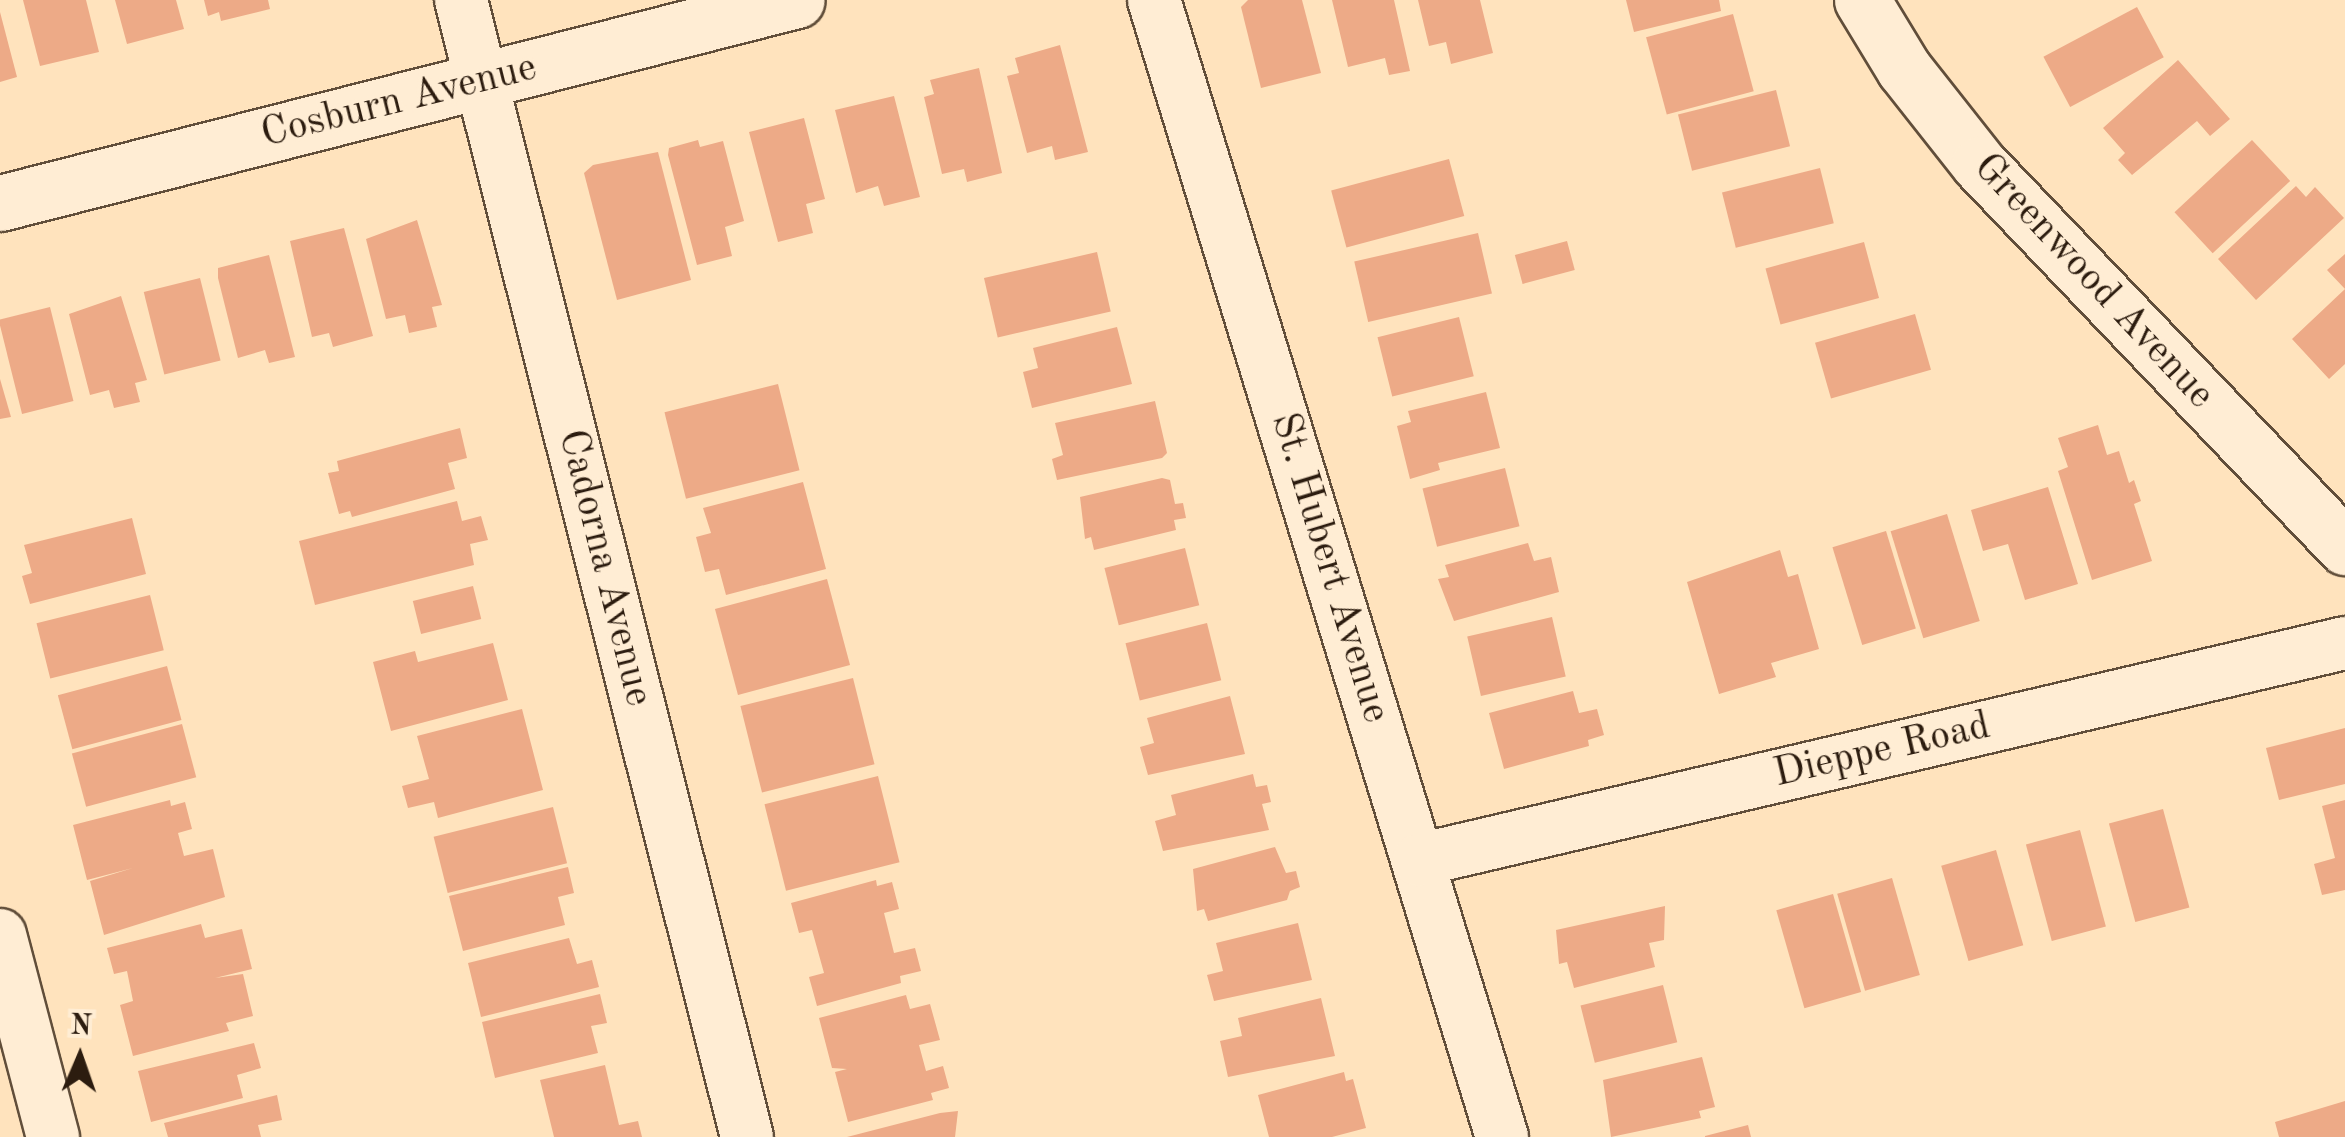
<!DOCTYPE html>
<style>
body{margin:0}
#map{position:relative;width:2345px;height:1137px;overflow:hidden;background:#ffe3bd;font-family:"Old Standard TT",serif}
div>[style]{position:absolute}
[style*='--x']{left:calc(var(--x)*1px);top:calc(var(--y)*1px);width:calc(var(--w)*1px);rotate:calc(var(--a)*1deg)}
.building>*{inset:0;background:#edaa87;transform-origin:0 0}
.roads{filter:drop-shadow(2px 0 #614e3a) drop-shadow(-2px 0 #614e3a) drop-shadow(0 2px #614e3a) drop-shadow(0 -2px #614e3a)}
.minor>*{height:52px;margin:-26px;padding:0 26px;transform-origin:26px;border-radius:26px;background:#ffedd4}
.tertiary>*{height:55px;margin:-27.5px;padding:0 27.5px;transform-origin:27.5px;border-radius:27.5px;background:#ffedd4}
span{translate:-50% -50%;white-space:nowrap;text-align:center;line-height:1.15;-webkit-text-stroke:8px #ffedd4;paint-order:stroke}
.street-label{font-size:40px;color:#2c1c0f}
.north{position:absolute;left:30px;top:1007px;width:100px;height:100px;-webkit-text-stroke:8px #ffedd4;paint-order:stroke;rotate:2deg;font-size:28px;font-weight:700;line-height:40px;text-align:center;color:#2c1c0f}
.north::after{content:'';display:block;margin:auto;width:35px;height:45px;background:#2c1c0f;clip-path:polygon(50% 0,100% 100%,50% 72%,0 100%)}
</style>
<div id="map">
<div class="building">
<i style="clip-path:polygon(23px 0,86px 0,99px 52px,40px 66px)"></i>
<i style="clip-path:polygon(115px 0,176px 0,184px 29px,127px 44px)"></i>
<i style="clip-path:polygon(204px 0,268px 0,270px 9px,221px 21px,219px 12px,208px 16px)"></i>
<i style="clip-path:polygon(1248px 0,1302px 0,1321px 73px,1261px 88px,1241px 7px)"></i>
<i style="clip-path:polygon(1332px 0,1394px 0,1410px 71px,1389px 75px,1385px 58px,1348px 67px)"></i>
<i style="clip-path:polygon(1418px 0,1480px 0,1493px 53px,1451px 64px,1446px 42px,1429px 46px)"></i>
<i style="clip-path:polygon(1626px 0,1719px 0,1721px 11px,1634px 32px)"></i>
<i style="left:2137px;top:7px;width:57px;height:106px;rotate:62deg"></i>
<i style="clip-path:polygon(0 12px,17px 77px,0 82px)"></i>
<i style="left:1733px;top:14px;width:80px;height:90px;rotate:75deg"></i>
<i style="clip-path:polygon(1060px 45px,1088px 152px,1055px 160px,1052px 146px,1027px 153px,1007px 76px,1019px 73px,1015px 58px)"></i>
<i style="clip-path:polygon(2178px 60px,2230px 119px,2210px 136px,2197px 121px,2132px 175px,2118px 160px,2125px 153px,2103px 128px)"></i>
<i style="clip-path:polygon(979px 68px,1002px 173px,967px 182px,964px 169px,942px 174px,924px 97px,934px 94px,930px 80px)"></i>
<i style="left:1776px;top:90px;width:58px;height:101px;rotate:76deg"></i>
<i style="clip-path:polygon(894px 96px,920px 197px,884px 206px,878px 186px,856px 193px,835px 110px)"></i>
<i style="clip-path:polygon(804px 118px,825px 199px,806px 204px,813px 233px,778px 242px,749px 132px)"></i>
<i style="clip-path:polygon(698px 140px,700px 147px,723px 141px,744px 221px,725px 227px,732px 256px,697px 265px,668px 155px,669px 148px)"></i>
<i style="left:2252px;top:140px;width:56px;height:106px;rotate:47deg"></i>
<i style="clip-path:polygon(658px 152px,691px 280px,617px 300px,584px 173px,593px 165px)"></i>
<i style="left:1449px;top:159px;width:59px;height:122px;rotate:75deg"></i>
<i style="left:1820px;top:168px;width:57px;height:101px;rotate:76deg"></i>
<i style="clip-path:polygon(2296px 186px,2306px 197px,2315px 187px,2344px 218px,2256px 300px,2218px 259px)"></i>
<i style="clip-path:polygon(417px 220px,442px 305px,432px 307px,437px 327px,409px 333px,405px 315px,386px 319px,366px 239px)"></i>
<i style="clip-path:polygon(344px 228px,373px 336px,333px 347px,329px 333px,312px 337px,290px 241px)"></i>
<i style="left:1478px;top:233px;width:62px;height:127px;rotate:77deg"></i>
<i style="left:1567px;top:241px;width:30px;height:54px;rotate:75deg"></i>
<i style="left:1864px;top:242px;width:58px;height:102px;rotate:75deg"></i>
<i style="left:1097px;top:252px;width:61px;height:116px;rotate:77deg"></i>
<i style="clip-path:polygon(2345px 254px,2345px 364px,2329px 379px,2292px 339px,2345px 289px,2327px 270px)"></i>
<i style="clip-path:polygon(269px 255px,295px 357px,269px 363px,265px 350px,238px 358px,218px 278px,218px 268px)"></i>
<i style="left:200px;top:278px;width:85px;height:58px;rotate:76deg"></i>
<i style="clip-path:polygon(121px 296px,147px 380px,135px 383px,140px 402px,114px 408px,109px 390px,90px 395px,69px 314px)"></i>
<i style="left:50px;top:307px;width:97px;height:53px;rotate:76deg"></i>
<i style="left:1915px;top:314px;width:58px;height:104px;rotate:74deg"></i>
<i style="left:1459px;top:317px;width:61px;height:84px;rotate:76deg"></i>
<i style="clip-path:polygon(1117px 327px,1132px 384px,1032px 408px,1023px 372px,1038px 368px,1033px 348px)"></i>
<i style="clip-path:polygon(0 379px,11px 417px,0 419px)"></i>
<i style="left:778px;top:384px;width:89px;height:117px;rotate:76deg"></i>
<i style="clip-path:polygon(1486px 392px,1500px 448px,1438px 463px,1440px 470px,1410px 479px,1397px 426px,1411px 422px,1408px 411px)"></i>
<i style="clip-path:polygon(1155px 401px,1167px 453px,1162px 458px,1057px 480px,1052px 459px,1063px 455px,1055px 423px)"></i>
<i style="clip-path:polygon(2098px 425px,2107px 455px,2119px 451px,2129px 483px,2134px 480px,2141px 501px,2134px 504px,2152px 561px,2092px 580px,2058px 471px,2068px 467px,2058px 438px)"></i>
<i style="clip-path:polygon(460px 428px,467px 458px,448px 463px,455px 489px,352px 517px,350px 511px,339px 514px,328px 473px,339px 471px,337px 461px)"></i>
<i style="left:1505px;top:468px;width:60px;height:85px;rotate:76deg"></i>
<i style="clip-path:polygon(1162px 478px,1170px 480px,1175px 504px,1183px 503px,1186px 518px,1174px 520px,1176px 530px,1094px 550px,1091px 537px,1085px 539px,1080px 497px)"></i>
<i style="clip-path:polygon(803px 482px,826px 569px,726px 595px,719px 569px,705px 572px,696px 537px,711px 533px,703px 508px)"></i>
<i style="clip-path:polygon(2048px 487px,2078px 584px,2025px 600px,2008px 544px,1983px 551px,1971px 510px)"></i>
<i style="clip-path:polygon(457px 501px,462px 521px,481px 516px,488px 540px,470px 544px,474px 565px,315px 605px,299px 541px)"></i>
<i style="left:1947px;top:514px;width:112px;height:59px;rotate:73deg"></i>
<i style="clip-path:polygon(132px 518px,146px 574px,30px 604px,22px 576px,32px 573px,24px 545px)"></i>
<i style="left:1886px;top:531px;width:102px;height:56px;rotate:73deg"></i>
<i style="clip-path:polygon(1528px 543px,1534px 561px,1551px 557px,1559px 592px,1454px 621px,1438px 579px,1449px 577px,1445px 565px)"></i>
<i style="left:1185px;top:548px;width:59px;height:83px;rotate:76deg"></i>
<i style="clip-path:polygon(1780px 550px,1788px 577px,1798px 574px,1819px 649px,1771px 663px,1776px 677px,1719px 694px,1687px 582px)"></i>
<i style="left:827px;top:579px;width:89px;height:116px;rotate:75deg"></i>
<i style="left:473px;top:586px;width:34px;height:62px;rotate:76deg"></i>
<i style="left:150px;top:595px;width:57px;height:117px;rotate:76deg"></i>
<i style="left:1552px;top:617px;width:61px;height:87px;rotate:77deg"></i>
<i style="left:1207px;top:623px;width:59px;height:84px;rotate:76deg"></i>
<i style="clip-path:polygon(493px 643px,508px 700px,391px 731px,373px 662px,415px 651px,418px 662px)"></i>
<i style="left:167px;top:666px;width:56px;height:113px;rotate:75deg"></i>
<i style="left:853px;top:678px;width:89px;height:116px;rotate:76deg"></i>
<i style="clip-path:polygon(1573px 691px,1579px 713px,1597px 709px,1604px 735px,1588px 740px,1589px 746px,1504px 769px,1489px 713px)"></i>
<i style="clip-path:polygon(1230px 696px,1245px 754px,1148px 775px,1140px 747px,1154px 743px,1147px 718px)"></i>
<i style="clip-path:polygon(522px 709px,543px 790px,438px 818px,434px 802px,408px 808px,402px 786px,429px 779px,417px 736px)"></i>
<i style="left:182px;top:724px;width:55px;height:114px;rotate:75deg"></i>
<i style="clip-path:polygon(2345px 728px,2345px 784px,2279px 800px,2266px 748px)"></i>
<i style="clip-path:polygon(1253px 774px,1256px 787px,1267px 785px,1271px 802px,1262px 804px,1269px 830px,1163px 851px,1155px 821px,1176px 815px,1171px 795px)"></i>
<i style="left:878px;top:776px;width:89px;height:117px;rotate:76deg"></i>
<i style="clip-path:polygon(170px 800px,171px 806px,185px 802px,192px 829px,178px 833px,184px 856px,213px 849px,225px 897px,104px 935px,90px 881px,133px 868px,87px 880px,73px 825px)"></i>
<i style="clip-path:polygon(2345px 800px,2345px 890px,2322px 895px,2314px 864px,2335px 858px,2322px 806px)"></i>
<i style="left:553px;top:807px;width:58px;height:123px;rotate:76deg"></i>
<i style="left:2163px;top:809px;width:102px;height:56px;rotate:75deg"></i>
<i style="left:2080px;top:830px;width:100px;height:56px;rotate:75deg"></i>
<i style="clip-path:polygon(1275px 847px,1286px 873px,1296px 871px,1300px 887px,1290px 891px,1287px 900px,1208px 921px,1204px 909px,1197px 911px,1193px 869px)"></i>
<i style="left:1996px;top:850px;width:99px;height:57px;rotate:74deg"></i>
<i style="clip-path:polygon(568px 867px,574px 893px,558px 897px,565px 925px,463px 951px,449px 896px)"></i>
<i style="left:1892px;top:878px;width:101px;height:57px;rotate:74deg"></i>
<i style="clip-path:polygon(876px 880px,877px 886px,892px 882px,899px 909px,884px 913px,894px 953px,915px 948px,921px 971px,900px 976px,901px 983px,817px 1006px,809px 977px,824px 973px,812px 930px,799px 933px,791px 903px)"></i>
<i style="left:1833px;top:894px;width:102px;height:59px;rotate:74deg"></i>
<i style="clip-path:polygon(1665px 906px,1664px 940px,1649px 943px,1655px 967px,1574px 988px,1567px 962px,1559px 964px,1556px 930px)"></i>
<i style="clip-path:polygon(1298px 923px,1312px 980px,1214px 1001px,1207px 975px,1223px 971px,1216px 943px)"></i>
<i style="clip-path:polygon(201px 924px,205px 938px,242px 929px,252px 969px,215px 978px,243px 974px,253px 1016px,226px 1023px,229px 1031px,133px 1056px,120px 1005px,133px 1001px,127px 971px,114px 974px,107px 948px)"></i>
<i style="clip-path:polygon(569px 938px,577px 964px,592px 960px,599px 987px,481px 1017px,468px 963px)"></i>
<i style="left:1663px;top:985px;width:59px;height:85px;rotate:76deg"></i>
<i style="clip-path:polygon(600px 994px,607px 1023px,591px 1026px,598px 1053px,495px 1078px,482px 1022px)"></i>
<i style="clip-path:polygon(906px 995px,910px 1009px,930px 1004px,940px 1040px,919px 1045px,926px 1071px,943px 1066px,949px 1088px,931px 1093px,933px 1100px,848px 1122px,835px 1072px,847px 1069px,832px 1068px,819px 1018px)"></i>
<i style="clip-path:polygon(1321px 998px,1335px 1056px,1228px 1077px,1220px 1041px,1242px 1036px,1238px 1018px)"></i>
<i style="clip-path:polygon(254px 1043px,261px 1068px,237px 1075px,243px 1098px,151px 1122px,138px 1071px)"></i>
<i style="clip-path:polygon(1702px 1057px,1715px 1107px,1699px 1111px,1701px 1118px,1611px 1137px,1603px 1080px)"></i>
<i style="clip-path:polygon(605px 1065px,619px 1125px,638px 1121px,642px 1137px,554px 1137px,540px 1080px)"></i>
<i style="clip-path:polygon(1344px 1072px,1346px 1081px,1353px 1079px,1366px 1128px,1332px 1137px,1269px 1137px,1258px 1095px)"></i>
<i style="clip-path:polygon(277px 1095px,282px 1120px,258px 1125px,261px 1137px,168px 1137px,164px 1123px)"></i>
<i style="clip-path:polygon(2345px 1101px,2345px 1137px,2279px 1137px,2275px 1122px)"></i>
<i style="clip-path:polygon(958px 1111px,955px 1137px,847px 1137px,940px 1113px)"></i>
<i style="clip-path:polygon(1748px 1125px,1751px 1137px,1705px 1137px,1705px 1136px)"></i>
</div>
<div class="roads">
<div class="minor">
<i style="--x:461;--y:0;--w:1172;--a:75.88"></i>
<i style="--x:1154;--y:0;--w:1189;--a:72.98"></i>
<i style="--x:1419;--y:860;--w:951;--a:-13.19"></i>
<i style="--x:0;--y:935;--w:209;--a:75.3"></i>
</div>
<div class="tertiary">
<i style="--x:1862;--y:0;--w:81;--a:58.7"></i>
<i style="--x:1904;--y:69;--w:121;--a:51.7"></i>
<i style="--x:1979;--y:164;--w:530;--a:46.3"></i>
<i style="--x:0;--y:203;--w:822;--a:-14.29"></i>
</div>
</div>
<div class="street-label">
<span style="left:399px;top:102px;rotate:-14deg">Cosburn Avenue</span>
<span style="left:2093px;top:282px;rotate:47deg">Greenwood Avenue</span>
<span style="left:604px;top:568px;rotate:76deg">Cadorna Avenue</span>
<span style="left:1329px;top:568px;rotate:73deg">St. Hubert Avenue</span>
<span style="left:1882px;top:751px;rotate:-13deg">Dieppe Road</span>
</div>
<div class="north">N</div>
</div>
